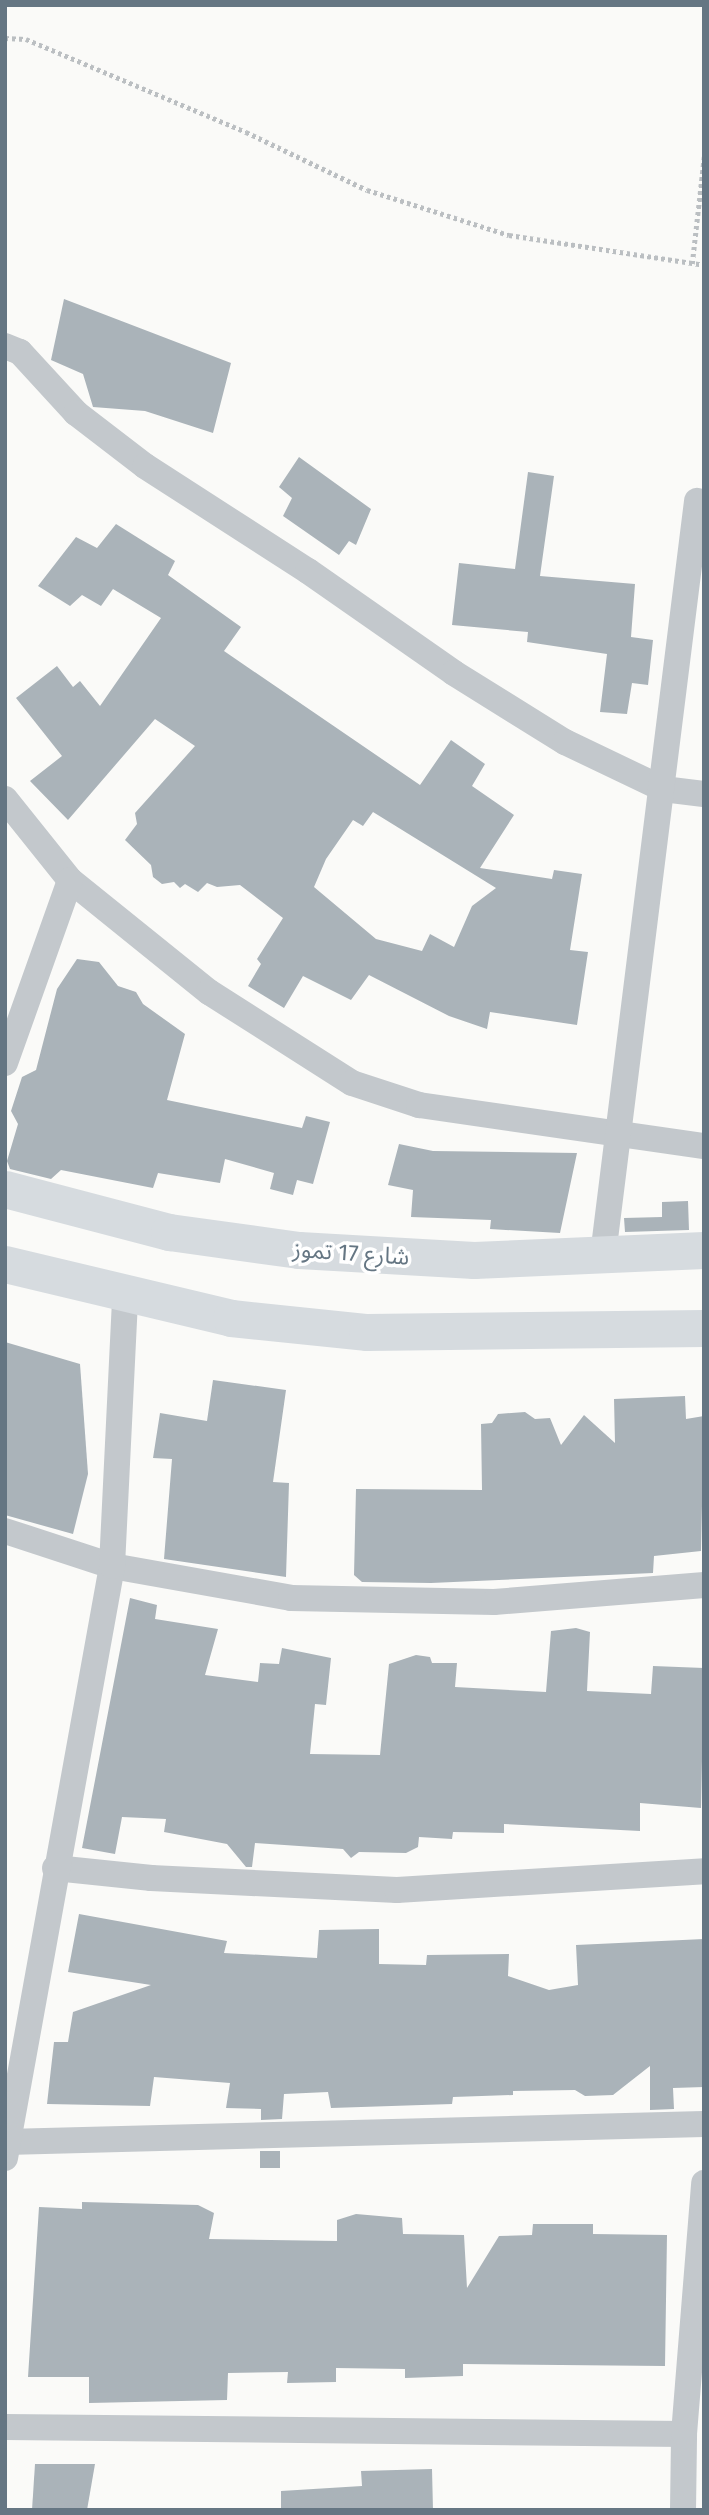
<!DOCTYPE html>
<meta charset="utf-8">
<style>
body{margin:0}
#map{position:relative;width:709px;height:2515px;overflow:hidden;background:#fafaf8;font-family:"Fira Sans","Noto Sans Arabic",sans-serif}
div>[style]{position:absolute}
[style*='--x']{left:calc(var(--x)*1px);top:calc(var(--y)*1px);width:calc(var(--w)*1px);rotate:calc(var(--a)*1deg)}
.building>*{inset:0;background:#aab3b9;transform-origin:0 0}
.path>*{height:4.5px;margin-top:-2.25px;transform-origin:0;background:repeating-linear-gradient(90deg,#bbbfc2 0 3.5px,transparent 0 7px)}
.minor>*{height:26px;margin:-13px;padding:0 13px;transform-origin:13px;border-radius:13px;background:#c3c8cc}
.secondary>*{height:37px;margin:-18.5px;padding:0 18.5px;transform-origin:18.5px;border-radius:18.5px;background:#d6dbdf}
span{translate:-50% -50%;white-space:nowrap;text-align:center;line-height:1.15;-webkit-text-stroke:7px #fff;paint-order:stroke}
.street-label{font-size:23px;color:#657683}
.frame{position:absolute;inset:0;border:7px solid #657683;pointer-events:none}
</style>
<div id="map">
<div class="building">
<i style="clip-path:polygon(64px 299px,231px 363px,213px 433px,145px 411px,93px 407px,83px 374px,51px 360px)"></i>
<i style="clip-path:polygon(299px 457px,371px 509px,356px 545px,349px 541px,339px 555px,283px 516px,292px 498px,279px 487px)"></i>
<i style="clip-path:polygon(528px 472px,554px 476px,540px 576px,635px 584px,631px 637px,653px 640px,648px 685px,632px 683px,627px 714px,600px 712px,607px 654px,527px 642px,528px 632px,452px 625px,459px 563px,515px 569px)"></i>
<i style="clip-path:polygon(evenodd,116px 524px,175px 561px,168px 575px,241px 627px,224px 651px,420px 785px,451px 740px,485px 764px,472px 786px,514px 815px,480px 868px,552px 879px,554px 870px,582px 874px,570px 950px,588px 952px,577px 1025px,490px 1012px,487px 1029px,449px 1016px,369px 975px,351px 1000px,303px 976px,284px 1008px,248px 986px,261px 964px,257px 959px,283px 918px,240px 885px,217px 887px,207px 883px,198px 892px,185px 884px,180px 888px,174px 882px,162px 884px,153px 877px,151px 865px,125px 840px,137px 824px,135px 813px,195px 746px,155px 719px,68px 820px,30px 781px,62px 756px,16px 698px,57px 666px,73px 687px,80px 681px,100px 706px,161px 618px,113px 589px,101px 606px,82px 595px,70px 606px,38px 586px,76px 537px,97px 548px,116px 524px,373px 812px,496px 888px,472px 906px,454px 947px,430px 934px,422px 951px,376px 939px,314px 887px,326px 859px,353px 820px,363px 826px,373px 812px)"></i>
<i style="clip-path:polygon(77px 959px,99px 962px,118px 986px,136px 992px,143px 1004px,185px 1034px,167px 1100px,302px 1128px,306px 1116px,330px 1122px,313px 1184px,297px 1180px,293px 1195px,270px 1189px,274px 1173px,225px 1159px,220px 1183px,158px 1173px,153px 1188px,61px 1170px,51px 1179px,10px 1169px,7px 1161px,18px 1124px,11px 1111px,22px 1077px,36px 1070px,57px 989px)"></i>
<i style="clip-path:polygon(399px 1144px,433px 1151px,577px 1153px,560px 1233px,490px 1229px,491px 1220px,411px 1217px,413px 1190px,388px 1185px)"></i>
<i style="clip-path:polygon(688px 1201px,689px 1230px,625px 1232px,624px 1218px,662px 1217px,662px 1202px)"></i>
<i style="clip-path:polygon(5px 1342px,80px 1364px,88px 1474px,73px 1534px,5px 1515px)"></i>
<i style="clip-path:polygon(213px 1380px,286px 1390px,273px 1482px,289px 1483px,286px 1577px,164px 1559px,172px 1459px,153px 1458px,160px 1413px,207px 1421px)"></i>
<i style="clip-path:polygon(685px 1396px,686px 1419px,704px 1416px,701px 1551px,654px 1556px,653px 1573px,431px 1583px,362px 1582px,354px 1575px,356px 1489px,482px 1490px,481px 1424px,492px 1423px,498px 1414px,525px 1412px,535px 1419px,550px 1418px,561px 1445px,584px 1415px,615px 1443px,614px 1399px)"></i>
<i style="clip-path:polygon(130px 1598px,157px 1605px,155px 1619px,218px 1629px,205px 1675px,258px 1682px,260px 1663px,279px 1664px,282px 1648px,331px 1658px,326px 1705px,315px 1704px,310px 1754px,380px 1755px,389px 1664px,416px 1655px,430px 1657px,432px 1663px,457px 1663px,455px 1687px,546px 1692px,551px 1631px,576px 1628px,590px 1632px,587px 1691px,651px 1694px,653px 1666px,704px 1668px,701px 1808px,640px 1803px,640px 1831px,504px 1824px,504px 1833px,453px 1832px,452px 1839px,419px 1837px,418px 1847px,406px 1853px,359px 1852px,351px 1858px,343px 1849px,255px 1843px,252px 1867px,246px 1867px,227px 1844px,164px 1832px,166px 1819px,122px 1817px,115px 1854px,82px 1848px)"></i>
<i style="clip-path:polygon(79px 1914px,227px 1941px,224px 1953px,317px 1958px,319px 1930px,379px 1929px,379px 1964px,426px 1965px,427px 1955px,509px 1954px,508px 1976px,549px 1990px,578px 1985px,576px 1945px,704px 1939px,704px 2087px,673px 2088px,674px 2109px,650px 2110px,650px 2066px,613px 2095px,585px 2096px,575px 2090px,513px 2091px,513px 2095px,453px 2097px,452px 2104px,331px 2108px,328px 2092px,284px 2094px,282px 2119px,261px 2120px,261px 2109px,226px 2108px,230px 2083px,154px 2077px,150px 2106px,47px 2104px,54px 2042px,68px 2042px,73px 2012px,151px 1985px,68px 1972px)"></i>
<i style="left:260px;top:2151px;width:20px;height:17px"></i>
<i style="clip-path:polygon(82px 2202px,198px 2205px,214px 2213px,209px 2239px,337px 2241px,337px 2220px,356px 2214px,402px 2218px,403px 2234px,464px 2235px,467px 2288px,499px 2236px,532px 2235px,533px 2224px,593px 2224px,593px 2234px,667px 2235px,665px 2366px,463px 2364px,463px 2376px,405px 2378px,405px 2369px,336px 2368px,336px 2382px,287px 2383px,288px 2372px,228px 2373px,227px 2400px,89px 2403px,89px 2377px,28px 2377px,39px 2207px,82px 2209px)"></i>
<i style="clip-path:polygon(35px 2464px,95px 2464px,87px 2510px,32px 2510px)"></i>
<i style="clip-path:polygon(432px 2469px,433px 2510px,281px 2510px,281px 2491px,362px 2486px,361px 2471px)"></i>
</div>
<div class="path">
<i style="--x:5;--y:38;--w:21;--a:3"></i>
<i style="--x:26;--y:39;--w:239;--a:22.9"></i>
<i style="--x:246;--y:132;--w:134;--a:25.6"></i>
<i style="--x:367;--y:190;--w:149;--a:17.6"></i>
<i style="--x:509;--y:235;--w:197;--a:8.7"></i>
<i style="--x:692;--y:264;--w:108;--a:-83.6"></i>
</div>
<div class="minor">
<i style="--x:5;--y:346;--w:16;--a:22"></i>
<i style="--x:20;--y:352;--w:83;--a:47.4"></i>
<i style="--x:76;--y:413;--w:87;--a:37.5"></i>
<i style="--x:145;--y:466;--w:194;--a:32.8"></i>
<i style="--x:308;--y:571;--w:178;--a:34.9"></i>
<i style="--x:454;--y:673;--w:131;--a:31.9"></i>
<i style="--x:565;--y:742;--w:109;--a:25.6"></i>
<i style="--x:663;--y:789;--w:41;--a:7"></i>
<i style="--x:5;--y:799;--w:104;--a:51.3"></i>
<i style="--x:70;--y:880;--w:179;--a:38.9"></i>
<i style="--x:209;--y:992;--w:169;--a:32.5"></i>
<i style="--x:352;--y:1083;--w:71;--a:18.2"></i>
<i style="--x:419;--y:1105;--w:288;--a:8.2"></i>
<i style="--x:5;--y:1063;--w:194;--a:-70.4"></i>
<i style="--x:603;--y:1255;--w:760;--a:-82.89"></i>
<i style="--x:5;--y:1531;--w:113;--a:18.1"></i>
<i style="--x:112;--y:1566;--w:182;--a:10.1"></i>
<i style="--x:291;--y:1598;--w:203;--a:1.1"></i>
<i style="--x:494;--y:1602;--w:211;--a:-4.6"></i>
<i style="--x:55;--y:1868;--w:97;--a:5.9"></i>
<i style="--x:151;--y:1878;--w:246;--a:2.8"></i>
<i style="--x:397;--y:1890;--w:308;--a:-3.5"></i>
<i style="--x:6;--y:2142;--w:698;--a:-1.48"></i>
<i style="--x:5;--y:2158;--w:602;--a:-79.75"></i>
<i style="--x:112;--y:1566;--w:270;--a:-87.2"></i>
<i style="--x:5;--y:2427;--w:679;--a:0.59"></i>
<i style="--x:683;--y:2510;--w:76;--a:-89.2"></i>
<i style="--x:684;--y:2434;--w:252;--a:-85.4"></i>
</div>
<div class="secondary">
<i style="--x:5;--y:1189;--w:170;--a:14.7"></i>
<i style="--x:169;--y:1232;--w:131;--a:7.9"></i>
<i style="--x:299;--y:1250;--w:175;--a:3.3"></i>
<i style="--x:474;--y:1260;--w:230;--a:-2.5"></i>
<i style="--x:5;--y:1264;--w:232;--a:13.4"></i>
<i style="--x:231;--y:1318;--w:137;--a:5.9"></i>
<i style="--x:367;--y:1332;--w:337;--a:-0.7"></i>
</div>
<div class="street-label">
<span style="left:351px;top:1253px;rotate:4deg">شارع 17 تموز</span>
</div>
<div class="frame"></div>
</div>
